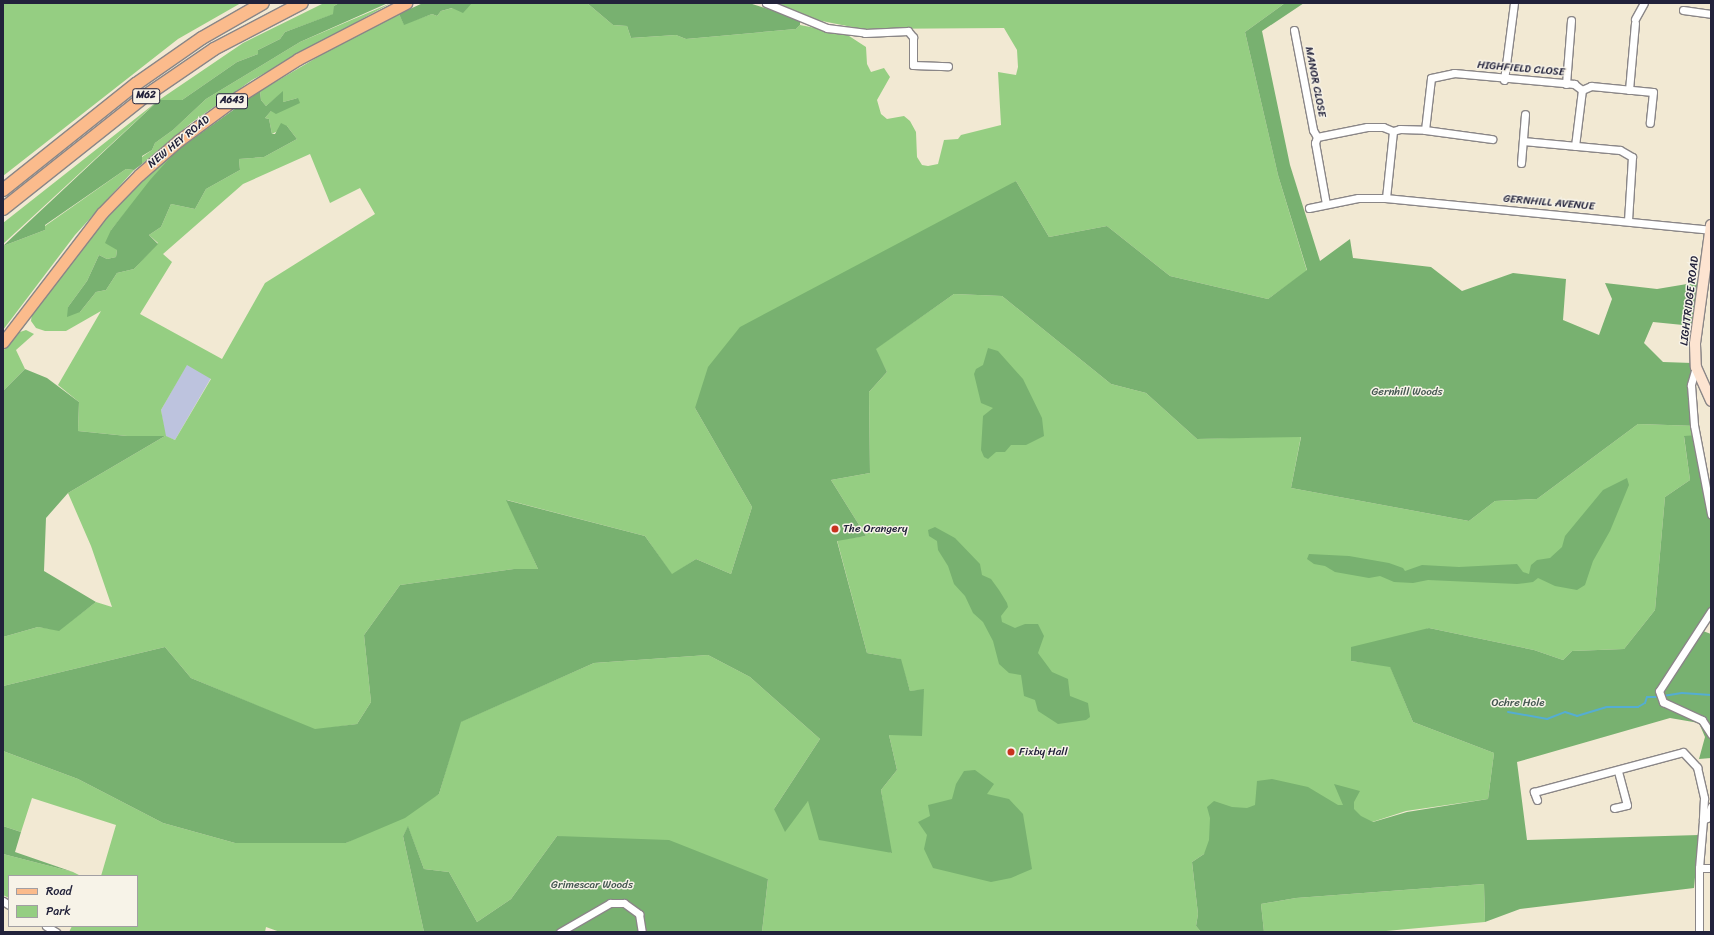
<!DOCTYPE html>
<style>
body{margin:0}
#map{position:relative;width:1714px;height:935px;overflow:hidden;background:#f2e9d3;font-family:Sriracha,sans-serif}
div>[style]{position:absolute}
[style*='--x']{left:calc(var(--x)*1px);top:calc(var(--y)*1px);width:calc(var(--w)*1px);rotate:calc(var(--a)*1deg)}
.industrial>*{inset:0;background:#bdc3de}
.green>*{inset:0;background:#95ce82}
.forest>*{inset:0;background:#78b170}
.stream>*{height:2px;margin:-1px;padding:0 1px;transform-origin:1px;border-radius:1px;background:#55add2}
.roads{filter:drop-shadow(1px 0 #8a8687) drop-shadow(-1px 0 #8a8687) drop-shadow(0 1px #8a8687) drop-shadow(0 -1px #8a8687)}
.street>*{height:7px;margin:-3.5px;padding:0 3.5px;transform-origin:3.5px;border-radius:3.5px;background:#fff}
.secondary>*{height:10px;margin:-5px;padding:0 5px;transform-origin:5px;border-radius:5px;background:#fde4d1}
.primary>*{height:11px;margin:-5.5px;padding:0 5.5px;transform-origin:5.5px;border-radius:5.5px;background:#fbbb8c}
.highway>*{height:12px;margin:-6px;padding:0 6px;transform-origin:6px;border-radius:6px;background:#fbbb8c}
.dots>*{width:11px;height:11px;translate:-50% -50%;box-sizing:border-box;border:2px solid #f7f3e8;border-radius:50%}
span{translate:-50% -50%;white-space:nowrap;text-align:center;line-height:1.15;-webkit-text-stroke:3px #f7f3e8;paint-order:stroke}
.shield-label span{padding:1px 3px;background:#f7f3e8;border:1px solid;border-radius:3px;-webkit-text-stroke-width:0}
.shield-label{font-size:10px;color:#22223b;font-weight:700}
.street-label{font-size:11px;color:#22223b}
.park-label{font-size:11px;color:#445650}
.poi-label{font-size:11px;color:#22223b}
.left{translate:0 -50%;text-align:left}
.frame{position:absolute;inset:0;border:4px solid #22223b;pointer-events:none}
.legend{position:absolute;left:8px;top:875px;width:130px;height:52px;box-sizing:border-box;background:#f7f3e8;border:1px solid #a29fa3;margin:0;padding:5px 7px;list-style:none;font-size:12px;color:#22223b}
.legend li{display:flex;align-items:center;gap:8px;height:20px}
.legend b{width:20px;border:1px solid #a29fa3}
</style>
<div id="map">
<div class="industrial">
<i style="clip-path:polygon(187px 364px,211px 378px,175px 440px,165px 436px,161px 410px)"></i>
</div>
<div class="green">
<i style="clip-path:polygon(3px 3px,241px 3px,178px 39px,3px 176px)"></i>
<i style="clip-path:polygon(324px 3px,339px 3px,334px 6px,334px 14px,285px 32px,280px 39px,258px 50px,258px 54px,237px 62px,182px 100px,159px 100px,3px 244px,3px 223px,159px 100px,243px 43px)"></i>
<i style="clip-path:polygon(391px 3px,252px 80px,191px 123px,142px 164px,142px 157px,152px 150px,155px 143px,173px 130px,206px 99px,300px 42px)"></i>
<i style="clip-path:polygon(evenodd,472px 3px,587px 3px,613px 25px,627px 26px,631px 38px,676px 35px,686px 39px,796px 29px,800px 25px,846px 34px,866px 47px,867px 64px,871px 72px,884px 68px,890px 77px,877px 100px,881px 114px,887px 119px,904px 116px,910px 121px,916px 132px,917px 157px,922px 165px,928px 166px,938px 164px,944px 140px,958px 139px,961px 135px,1001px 125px,998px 72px,1016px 75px,1018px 67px,1017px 50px,1004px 28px,862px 29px,817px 20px,777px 3px,1285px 3px,1245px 32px,1278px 175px,1307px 271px,1268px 299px,1170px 276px,1107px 226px,1049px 237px,1016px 181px,695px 408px,752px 507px,731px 574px,696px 559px,672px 575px,645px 536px,507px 500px,538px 569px,514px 569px,400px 585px,364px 635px,371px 702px,357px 724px,315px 730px,191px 678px,165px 647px,3px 686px,3px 637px,38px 627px,59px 630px,96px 602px,112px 607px,91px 546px,68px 493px,165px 436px,127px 436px,78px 431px,79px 402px,58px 385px,101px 311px,66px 331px,45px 331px,36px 328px,31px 321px,32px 313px,100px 226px,136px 187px,176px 151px,111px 230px,117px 250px,116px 257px,107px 259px,99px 255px,87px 281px,68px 307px,80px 312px,96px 292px,106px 290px,117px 273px,134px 269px,158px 243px,149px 235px,161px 227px,171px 204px,195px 209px,206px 189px,240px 170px,239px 159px,264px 157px,297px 139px,287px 126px,272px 134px,269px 119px,265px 118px,271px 111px,298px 98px,283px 102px,283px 92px,266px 106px,261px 100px,260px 91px,350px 38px,399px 14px,404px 24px,432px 14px,437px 16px,441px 11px,472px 3px,310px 154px,330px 203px,360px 188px,375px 214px,265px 283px,222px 359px,140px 314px,172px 262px,163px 254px,243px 184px,310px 154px,472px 3px,187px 365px,211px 379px,175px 440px,166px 436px,161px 410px,187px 365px)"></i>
<i style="clip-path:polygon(126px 169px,134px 170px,75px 235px,3px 330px,3px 246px,45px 230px,45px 226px)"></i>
<i style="clip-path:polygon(954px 294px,1002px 296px,1111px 384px,1146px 393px,1197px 439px,1301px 436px,1291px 488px,1469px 521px,1495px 501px,1537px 499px,1638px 424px,1697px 426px,1698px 435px,1684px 437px,1690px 480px,1665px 497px,1655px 610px,1624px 649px,1572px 651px,1563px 660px,1534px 650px,1429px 628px,1351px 661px,1390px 666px,1413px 722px,1494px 753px,1488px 799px,1406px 811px,1323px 838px,1228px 838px,1192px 862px,1198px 914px,1196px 926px,1201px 932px,762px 932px,768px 879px,557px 836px,511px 899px,477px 922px,449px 872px,424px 869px,408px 827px,403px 836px,424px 932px,280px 932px,266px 927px,265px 932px,69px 932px,72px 926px,137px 926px,137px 876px,101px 876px,116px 825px,32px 798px,21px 832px,3px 826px,3px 751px,78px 779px,163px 823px,235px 843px,346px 843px,439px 794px,460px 722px,594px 663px,708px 655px,750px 677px,820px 739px,774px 809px,808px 801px,891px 853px,881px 790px,897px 770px,889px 735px,924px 690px,910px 691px,900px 659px,867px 653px,837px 540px,866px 536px,831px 480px,870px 473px,869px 392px,887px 372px,875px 349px)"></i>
<i style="clip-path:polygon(26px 330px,34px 334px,16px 350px,25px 369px,3px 391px,3px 351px,17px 333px)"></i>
<i style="clip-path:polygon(3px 854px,73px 872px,79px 875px,9px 876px,9px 898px,3px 895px)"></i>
<i style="clip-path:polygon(1484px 884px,1485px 922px,1375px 932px,1264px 932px,1261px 904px,1296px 898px)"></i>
</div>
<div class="forest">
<i style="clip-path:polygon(339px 3px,388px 3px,300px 42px,206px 99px,173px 130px,155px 143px,152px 150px,142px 156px,142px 164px,134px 170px,126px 169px,45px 225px,45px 230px,3px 246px,159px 100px,182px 100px,237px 62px,258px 54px,258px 50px,280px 39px,285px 32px,333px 14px,334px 6px)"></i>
<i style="clip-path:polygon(423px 3px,472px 3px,463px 13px,452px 8px,441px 11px,437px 16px,432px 14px,404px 25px,399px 14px)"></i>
<i style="clip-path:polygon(587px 3px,749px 3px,790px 16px,800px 21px,800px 25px,796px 29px,686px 39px,676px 35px,631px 38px,627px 26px,613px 25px)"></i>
<i style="clip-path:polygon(1285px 3px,1304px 3px,1262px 31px,1290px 165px,1320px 261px,1350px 239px,1353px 258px,1431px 267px,1462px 291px,1513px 273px,1566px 279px,1563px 320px,1599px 335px,1612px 299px,1605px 283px,1657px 289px,1699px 282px,1693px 326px,1653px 322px,1644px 343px,1663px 362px,1692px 363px,1697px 382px,1693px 384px,1697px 426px,1638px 424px,1537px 499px,1495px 501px,1469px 521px,1291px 488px,1301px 437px,1197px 439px,1146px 393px,1111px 384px,1002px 296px,954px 294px,876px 349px,887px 372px,869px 392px,870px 473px,831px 480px,866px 536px,837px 541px,867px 653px,901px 659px,910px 691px,924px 689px,922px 736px,889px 735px,897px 770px,881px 790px,892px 853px,819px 840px,808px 801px,785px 832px,774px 809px,820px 739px,750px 677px,708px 655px,594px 663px,461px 722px,439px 794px,405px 818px,346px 843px,235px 843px,163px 823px,78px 779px,3px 751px,3px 686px,165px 647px,191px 678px,315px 729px,357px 724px,371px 702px,364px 635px,400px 585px,514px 569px,538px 569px,506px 500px,645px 536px,672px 574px,696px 559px,731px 574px,752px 507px,695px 408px,708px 367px,740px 327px,1016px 181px,1049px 237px,1107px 226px,1170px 276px,1268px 299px,1307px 270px,1278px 175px,1245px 32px)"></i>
<i style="clip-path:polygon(260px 91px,261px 100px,266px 106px,283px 91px,283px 102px,298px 98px,300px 103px,276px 114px,271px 111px,265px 118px,269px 119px,272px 134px,275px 134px,281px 123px,287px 126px,297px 139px,264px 157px,239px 159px,240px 170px,206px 189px,195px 209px,171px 204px,161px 227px,149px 235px,158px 244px,134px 269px,117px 273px,106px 290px,96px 292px,80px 312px,67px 317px,68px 307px,87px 281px,99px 255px,107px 259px,116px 257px,117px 250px,105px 243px,111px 230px,150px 180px,176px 151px)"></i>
<i style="clip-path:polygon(988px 348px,998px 351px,1023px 379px,1042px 418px,1044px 436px,1026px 445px,1011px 445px,1005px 452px,996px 452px,988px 459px,984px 457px,981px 450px,983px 416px,993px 408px,981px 403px,974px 374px,976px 369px,983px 365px)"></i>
<i style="clip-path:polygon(25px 369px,47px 378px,79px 402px,78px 431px,127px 436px,165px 436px,68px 493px,46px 518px,44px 571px,96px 602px,59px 631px,38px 627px,3px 637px,3px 391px)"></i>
<i style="clip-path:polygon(1698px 435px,1711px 499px,1711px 619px,1703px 631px,1711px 634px,1711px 758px,1699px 759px,1705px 737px,1699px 723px,1670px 718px,1517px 762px,1527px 840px,1699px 835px,1694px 888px,1520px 909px,1485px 922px,1484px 884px,1296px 898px,1261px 904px,1264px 932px,1201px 932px,1196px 926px,1198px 914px,1192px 862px,1204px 854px,1209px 840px,1210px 818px,1207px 807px,1214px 801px,1232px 807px,1247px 808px,1255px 805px,1257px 781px,1272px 779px,1308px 787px,1338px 805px,1343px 805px,1334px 784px,1360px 791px,1354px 802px,1354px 809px,1361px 816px,1373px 822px,1407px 812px,1488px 799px,1494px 753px,1413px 722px,1390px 667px,1351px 661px,1351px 647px,1429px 628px,1534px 650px,1563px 660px,1572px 651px,1624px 649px,1655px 610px,1665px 497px,1690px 480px,1684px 436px)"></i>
<i style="clip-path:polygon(1627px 478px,1629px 485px,1610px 531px,1593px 561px,1585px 585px,1577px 590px,1555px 586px,1538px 578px,1533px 582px,1517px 584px,1428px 580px,1413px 583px,1394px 582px,1380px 576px,1369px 578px,1335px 572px,1325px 566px,1314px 564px,1307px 559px,1309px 554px,1349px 556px,1389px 563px,1403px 568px,1405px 571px,1422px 565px,1459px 567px,1517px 564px,1523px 572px,1529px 574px,1531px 565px,1537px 560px,1550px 558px,1562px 547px,1565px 536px,1603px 490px)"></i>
<i style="clip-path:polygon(935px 527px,955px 538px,980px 564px,982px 575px,991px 579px,999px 590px,1007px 603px,1008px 607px,1001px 616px,1002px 622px,1015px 628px,1025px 624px,1038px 624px,1044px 636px,1038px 653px,1052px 672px,1068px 679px,1070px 696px,1088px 703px,1090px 717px,1086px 720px,1058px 724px,1038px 711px,1035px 700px,1024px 696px,1021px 675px,1009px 673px,999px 664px,993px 641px,983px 622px,973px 613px,965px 596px,954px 584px,948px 566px,938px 550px,937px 541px,929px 536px,928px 530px)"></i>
<i style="clip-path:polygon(975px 770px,994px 784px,987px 794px,1009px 799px,1023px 814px,1032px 869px,1011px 878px,991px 882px,933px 868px,924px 849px,927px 835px,918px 822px,930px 816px,928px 805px,952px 799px,956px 784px,964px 771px)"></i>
<i style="clip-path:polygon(3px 826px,21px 832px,15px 852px,73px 872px,3px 854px)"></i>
<i style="clip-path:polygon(408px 826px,424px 869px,449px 872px,477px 922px,511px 899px,557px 836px,669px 840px,768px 879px,762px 932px,424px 932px,403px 836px)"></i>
</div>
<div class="stream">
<i style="--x:1663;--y:696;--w:19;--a:-9"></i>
<i style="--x:1682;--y:693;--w:29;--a:4"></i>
<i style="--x:1508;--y:712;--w:40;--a:10"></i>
<i style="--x:1547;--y:719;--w:19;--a:-21"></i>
<i style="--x:1565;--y:712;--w:13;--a:18"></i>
<i style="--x:1577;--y:716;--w:31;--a:-17"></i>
<i style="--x:1607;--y:707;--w:31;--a:0"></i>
<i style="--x:1638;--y:707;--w:8;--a:-30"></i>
<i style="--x:1645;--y:703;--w:6;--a:-72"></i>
<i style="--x:1647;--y:697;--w:12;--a:0"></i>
</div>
<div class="roads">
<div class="street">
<i style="--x:766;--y:3;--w:66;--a:22.3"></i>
<i style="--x:827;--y:28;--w:38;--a:7"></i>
<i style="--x:865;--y:33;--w:43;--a:-2.7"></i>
<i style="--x:908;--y:31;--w:8;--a:50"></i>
<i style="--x:913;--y:37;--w:28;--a:90"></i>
<i style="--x:913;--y:65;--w:35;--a:2"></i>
<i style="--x:1683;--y:10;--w:28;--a:8"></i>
<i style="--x:1635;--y:19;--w:18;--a:-61"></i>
<i style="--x:1294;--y:30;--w:102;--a:79.2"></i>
<i style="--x:1313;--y:130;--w:8;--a:60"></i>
<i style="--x:1504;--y:80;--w:78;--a:-82.6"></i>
<i style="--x:1566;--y:84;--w:64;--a:-85.5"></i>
<i style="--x:1582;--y:90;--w:10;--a:-24"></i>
<i style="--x:1591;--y:86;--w:62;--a:5.5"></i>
<i style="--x:1653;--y:92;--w:31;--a:96"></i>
<i style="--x:1629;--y:90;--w:67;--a:-84.9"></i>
<i style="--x:1425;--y:130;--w:68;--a:7.7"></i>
<i style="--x:1523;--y:141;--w:97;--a:5.3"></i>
<i style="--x:1620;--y:150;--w:14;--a:30"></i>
<i style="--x:1632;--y:157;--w:64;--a:93.6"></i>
<i style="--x:1575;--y:146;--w:56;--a:-82.9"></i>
<i style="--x:1521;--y:163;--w:49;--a:-85.3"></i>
<i style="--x:1386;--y:198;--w:67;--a:-84"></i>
<i style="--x:1393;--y:131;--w:7;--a:-16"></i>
<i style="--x:1400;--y:129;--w:25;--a:2"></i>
<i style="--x:1425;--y:130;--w:52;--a:-83.4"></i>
<i style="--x:1431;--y:78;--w:24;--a:-12"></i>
<i style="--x:1454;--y:73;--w:121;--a:5.2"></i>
<i style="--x:1574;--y:84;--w:10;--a:37"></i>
<i style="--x:1326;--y:204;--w:62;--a:-100.2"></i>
<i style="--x:1315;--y:143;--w:6;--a:-72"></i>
<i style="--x:1317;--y:137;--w:51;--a:-11.3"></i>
<i style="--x:1367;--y:127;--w:16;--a:0"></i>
<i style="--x:1383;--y:127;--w:11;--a:22"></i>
<i style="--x:1309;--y:208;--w:50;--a:-11.5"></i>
<i style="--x:1358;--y:198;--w:28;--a:0"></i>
<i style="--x:1386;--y:198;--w:327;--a:5.6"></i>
<i style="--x:1696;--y:367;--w:19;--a:106"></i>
<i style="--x:1691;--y:385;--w:40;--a:85.7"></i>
<i style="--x:1694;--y:425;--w:91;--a:79.2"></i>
<i style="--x:1711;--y:611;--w:95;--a:123"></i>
<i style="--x:1659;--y:691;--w:12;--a:70"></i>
<i style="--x:1663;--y:702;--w:43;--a:24.8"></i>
<i style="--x:1702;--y:720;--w:17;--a:57"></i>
<i style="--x:1537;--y:800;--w:9;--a:-111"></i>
<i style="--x:1534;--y:792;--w:154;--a:-15"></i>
<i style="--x:1683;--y:752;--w:21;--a:47"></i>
<i style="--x:1697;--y:767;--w:32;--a:77"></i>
<i style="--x:1704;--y:798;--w:22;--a:93"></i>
<i style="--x:1614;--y:808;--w:13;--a:-13"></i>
<i style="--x:1627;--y:805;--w:35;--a:-105"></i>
<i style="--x:1699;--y:868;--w:12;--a:0"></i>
<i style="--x:3;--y:901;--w:7;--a:34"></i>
<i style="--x:46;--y:926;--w:12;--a:31"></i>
<i style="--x:560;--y:932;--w:58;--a:-30.1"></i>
<i style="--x:610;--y:903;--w:14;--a:0"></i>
<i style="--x:624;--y:903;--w:19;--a:36"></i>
<i style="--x:639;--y:914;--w:18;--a:81"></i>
<i style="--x:1699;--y:932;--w:64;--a:-90"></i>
<i style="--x:1699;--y:868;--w:48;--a:-85.2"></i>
<i style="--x:1703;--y:820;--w:4;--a:-27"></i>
<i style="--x:1707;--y:818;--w:12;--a:-70"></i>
</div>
<div class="secondary">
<i style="--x:1711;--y:225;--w:120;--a:97.7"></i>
<i style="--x:1695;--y:344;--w:23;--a:88"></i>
<i style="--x:1696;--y:367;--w:37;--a:66"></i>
</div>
<div class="primary">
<i style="--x:3;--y:342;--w:163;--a:-52.5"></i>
<i style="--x:102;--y:213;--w:53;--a:-45.8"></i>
<i style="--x:139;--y:175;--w:52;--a:-41.1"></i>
<i style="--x:178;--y:141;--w:74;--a:-36.3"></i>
<i style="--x:238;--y:97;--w:71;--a:-32.3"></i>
<i style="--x:298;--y:59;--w:122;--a:-27.4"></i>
</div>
<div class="highway">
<i style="--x:3;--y:190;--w:170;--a:-38.6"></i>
<i style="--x:136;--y:84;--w:80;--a:-34.9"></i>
<i style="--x:202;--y:38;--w:70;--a:-29.8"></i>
<i style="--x:3;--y:209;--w:180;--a:-38.5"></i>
<i style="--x:144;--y:97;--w:85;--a:-34.4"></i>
<i style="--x:214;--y:49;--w:99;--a:-27.6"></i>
</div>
</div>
<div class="dots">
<i style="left:835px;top:529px;background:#c8321e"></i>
<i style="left:1011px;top:752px;background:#c8321e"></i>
</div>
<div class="shield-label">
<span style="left:146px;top:96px">M62</span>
<span style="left:232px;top:101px">A643</span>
</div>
<div class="street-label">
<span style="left:1521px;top:69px;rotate:5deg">HIGHFIELD CLOSE</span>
<span style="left:1315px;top:82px;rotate:79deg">MANOR CLOSE</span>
<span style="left:179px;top:142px;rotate:-39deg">NEW HEY ROAD</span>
<span style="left:1549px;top:203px;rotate:5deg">GERNHILL AVENUE</span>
<span style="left:1690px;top:301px;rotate:-83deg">LIGHTRIDGE ROAD</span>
</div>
<div class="park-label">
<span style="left:1407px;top:392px">Gernhill Woods</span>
<span style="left:1518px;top:703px">Ochre Hole</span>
<span style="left:592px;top:885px">Grimescar Woods</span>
</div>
<div class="poi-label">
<span class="left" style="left:843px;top:529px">The Orangery</span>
<span class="left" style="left:1019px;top:752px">Fixby Hall</span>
</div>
<div class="frame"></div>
<ul class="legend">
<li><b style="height:5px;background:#fbbb8c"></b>Road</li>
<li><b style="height:11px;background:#95ce82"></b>Park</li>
</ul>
</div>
